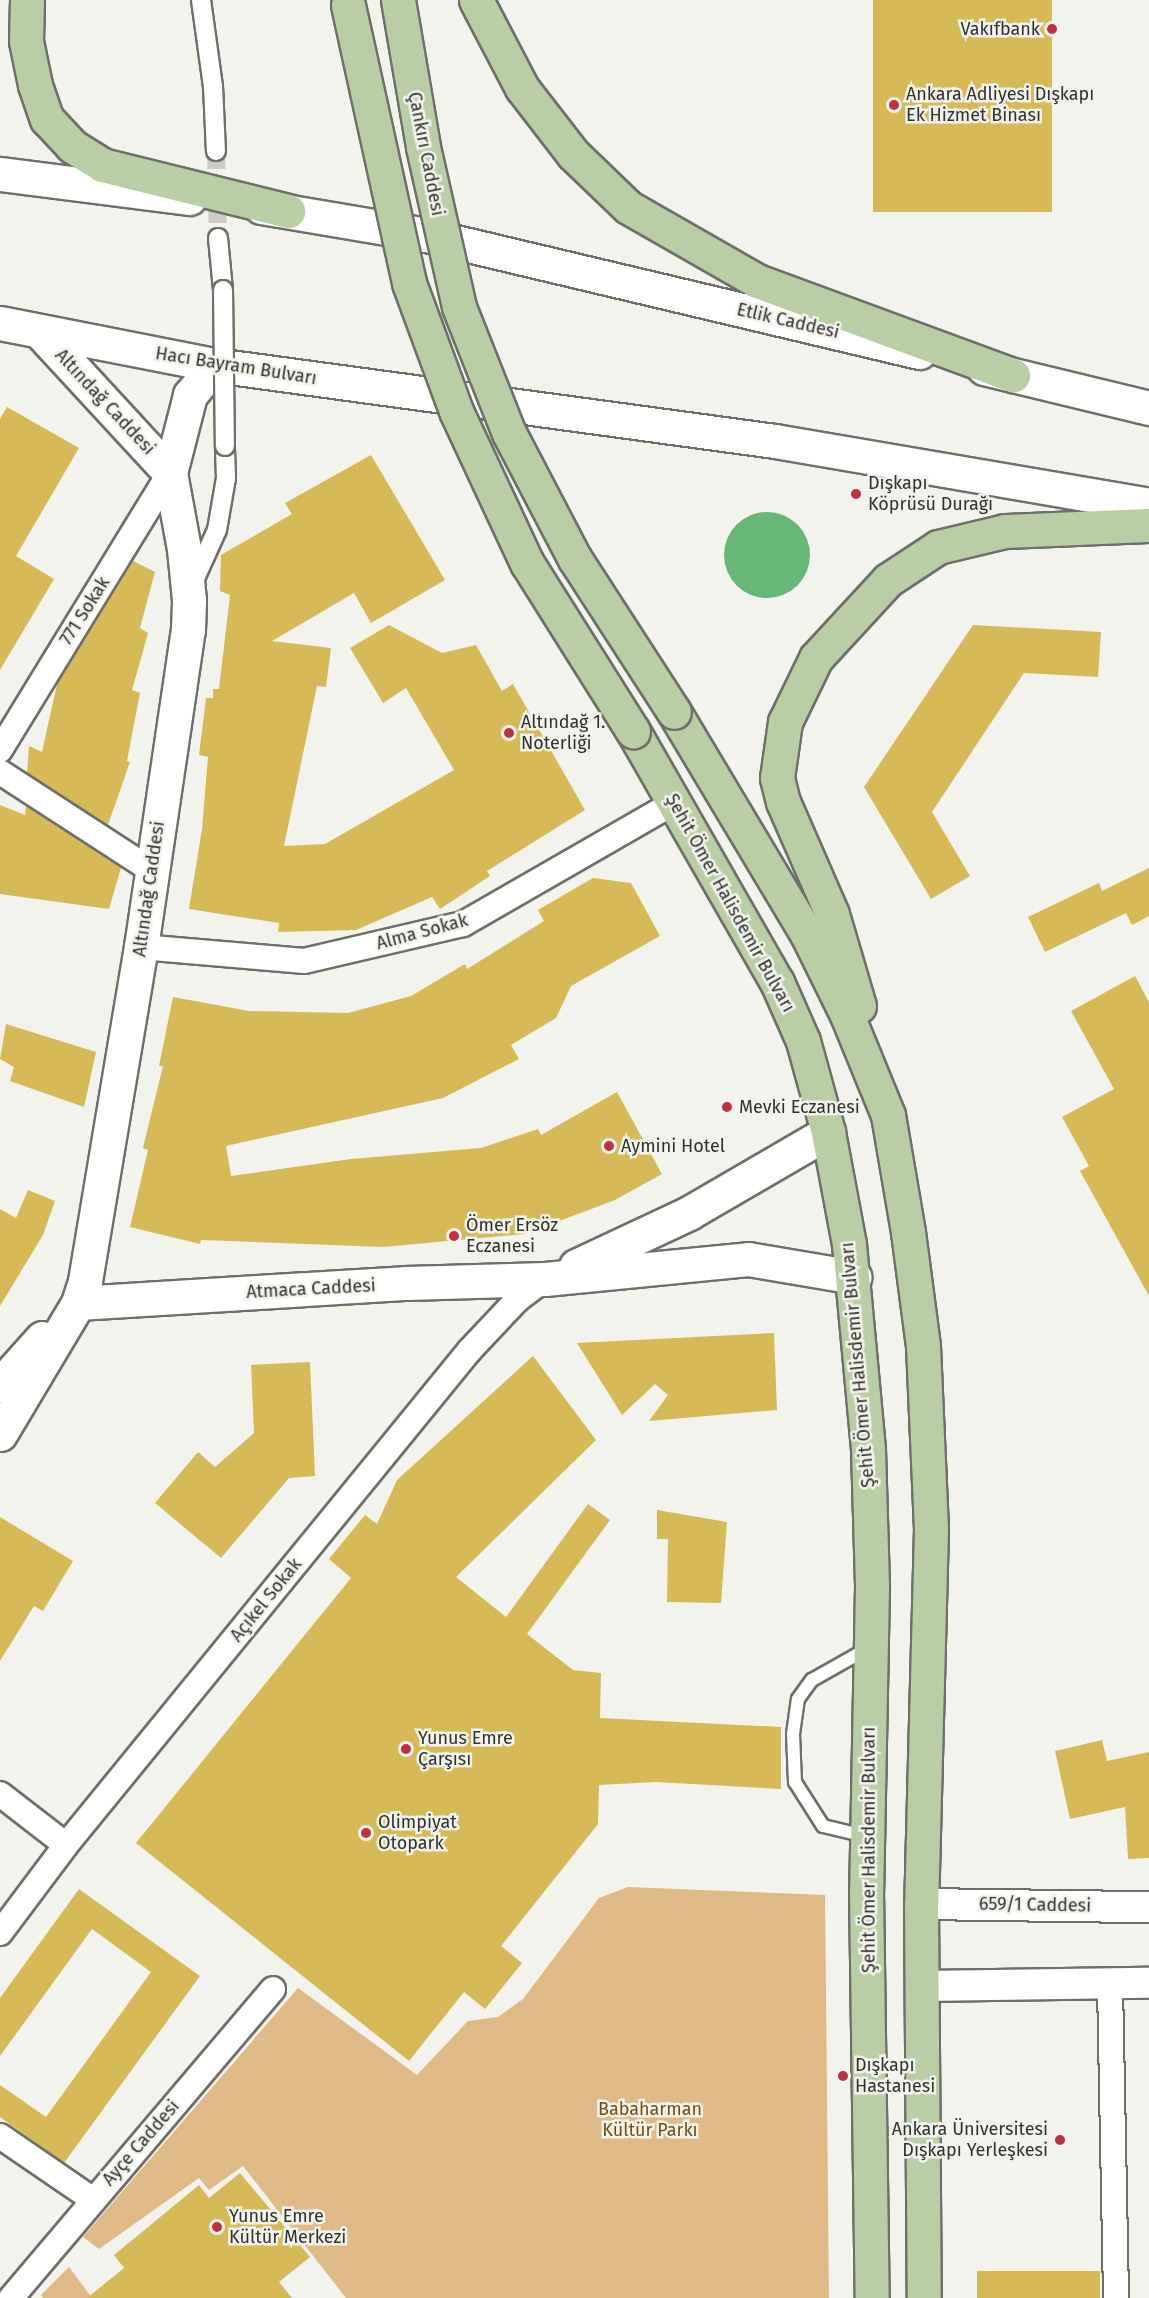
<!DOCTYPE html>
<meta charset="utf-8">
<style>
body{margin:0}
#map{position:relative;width:1149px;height:2298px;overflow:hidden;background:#f2f3ec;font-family:"Fira Sans",sans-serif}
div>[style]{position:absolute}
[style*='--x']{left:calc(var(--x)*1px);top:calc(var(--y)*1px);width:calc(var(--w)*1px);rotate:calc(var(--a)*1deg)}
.green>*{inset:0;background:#dfb986}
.water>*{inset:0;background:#67b777}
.round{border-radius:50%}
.building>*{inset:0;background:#d6ba58;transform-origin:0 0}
.pedestrian-tunnel>*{height:18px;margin-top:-9px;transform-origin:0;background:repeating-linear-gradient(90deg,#cbccc6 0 18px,transparent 0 27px)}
.roads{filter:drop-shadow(2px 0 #6e6f68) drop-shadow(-2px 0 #6e6f68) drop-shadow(0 2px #6e6f68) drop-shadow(0 -2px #6e6f68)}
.service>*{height:12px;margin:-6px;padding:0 6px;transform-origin:6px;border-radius:6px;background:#fff}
.pedestrian>*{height:18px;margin:-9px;padding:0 9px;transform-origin:9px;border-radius:9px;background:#fff}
.minor>*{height:24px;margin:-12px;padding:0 12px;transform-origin:12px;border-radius:12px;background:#fff}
.tertiary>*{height:30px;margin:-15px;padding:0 15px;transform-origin:15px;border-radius:15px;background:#fff}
.secondary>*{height:33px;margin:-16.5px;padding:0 16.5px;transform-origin:16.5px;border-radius:16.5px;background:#fff}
.primary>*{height:33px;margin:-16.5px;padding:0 16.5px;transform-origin:16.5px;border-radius:16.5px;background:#b9cea5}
.bridges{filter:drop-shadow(2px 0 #6e6f68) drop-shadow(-2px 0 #6e6f68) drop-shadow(0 2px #6e6f68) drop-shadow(0 -2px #6e6f68)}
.pedestrian-bridge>*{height:18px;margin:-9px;padding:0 9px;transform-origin:9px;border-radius:9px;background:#fff}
.primary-bridge>*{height:33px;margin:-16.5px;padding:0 16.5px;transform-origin:16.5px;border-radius:16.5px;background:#b9cea5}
.dots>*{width:16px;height:16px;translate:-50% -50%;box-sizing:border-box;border:3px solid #f2f3ec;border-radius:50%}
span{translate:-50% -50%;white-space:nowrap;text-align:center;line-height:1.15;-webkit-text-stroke:5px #f2f3ec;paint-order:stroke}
.poi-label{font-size:18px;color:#31312e}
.right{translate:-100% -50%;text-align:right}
.left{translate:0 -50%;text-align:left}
.street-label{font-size:18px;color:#31312e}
.park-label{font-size:18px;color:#754f0d}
</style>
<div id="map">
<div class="green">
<i style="clip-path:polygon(628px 1887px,825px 1895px,829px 2298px,346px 2298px,243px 2166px,209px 2190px,199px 2178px,99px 2249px,83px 2237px,298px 1988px,417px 2075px,468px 2021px,498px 2017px,523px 1999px,599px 1898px)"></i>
<i style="clip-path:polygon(69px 2267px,92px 2298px,43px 2298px,41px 2295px)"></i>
</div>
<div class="water">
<i class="round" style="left:724px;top:512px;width:86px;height:86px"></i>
</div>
<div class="building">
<i style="left:873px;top:0;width:179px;height:212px"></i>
<i style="clip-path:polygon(7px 407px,79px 448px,16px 556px,54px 579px,0 670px,0 419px)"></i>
<i style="clip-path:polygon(371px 455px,445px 580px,371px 623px,354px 593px,272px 641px,331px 648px,326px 687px,317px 686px,284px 846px,325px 844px,454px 770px,406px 688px,383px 703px,350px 648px,389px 625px,442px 653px,476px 645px,502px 691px,513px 684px,585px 810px,487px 871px,490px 876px,440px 909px,432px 897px,356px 930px,278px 932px,279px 923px,189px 909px,202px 829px,208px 757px,199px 755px,206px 698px,213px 698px,213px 689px,219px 689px,230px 595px,220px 591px,221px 555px,292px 514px,285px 503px)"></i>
<i style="clip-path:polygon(133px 561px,155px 572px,140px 628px,148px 633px,132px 690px,140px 693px,127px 761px,130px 762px,108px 825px,27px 773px,29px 746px,42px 752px,57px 684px)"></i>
<i style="clip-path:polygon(973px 625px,1101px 632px,1098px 677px,1024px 673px,932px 812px,970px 876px,931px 899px,864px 787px)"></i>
<i style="clip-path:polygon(0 805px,25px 815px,26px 806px,121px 868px,109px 909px,0 894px)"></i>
<i style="clip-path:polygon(1149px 868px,1149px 916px,1132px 925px,1126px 913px,1045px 952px,1028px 917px,1099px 883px,1102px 891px)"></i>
<i style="clip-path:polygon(593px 878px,631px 883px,660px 936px,571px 986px,556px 1018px,511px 1045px,519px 1059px,443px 1098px,226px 1146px,231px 1176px,351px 1159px,481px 1148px,538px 1129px,541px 1135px,617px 1092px,662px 1174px,615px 1200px,525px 1234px,383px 1247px,201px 1240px,200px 1244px,130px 1227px,148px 1150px,143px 1148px,163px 1066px,159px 1066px,173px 997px,249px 1011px,348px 1013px,411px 996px,465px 964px,467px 969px,544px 921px,538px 910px)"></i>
<i style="clip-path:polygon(1135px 976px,1149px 1002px,1149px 1296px,1080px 1171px,1089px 1166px,1062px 1117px,1114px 1089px,1071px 1011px)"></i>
<i style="clip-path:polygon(6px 1024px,96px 1052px,84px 1107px,10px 1081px,14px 1067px,0 1059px)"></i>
<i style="clip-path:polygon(28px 1190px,55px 1201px,43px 1235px,0 1306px,0 1209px,16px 1218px)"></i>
<i style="clip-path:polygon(774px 1333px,777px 1410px,649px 1421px,668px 1395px,655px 1384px,622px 1415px,577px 1343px)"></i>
<i style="clip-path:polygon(533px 1356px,596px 1440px,456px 1577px,506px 1617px,588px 1504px,610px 1520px,527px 1634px,573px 1670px,601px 1673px,600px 1718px,781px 1727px,781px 1789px,656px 1782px,599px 1785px,598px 1824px,501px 1946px,522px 1963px,485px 2009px,464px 1992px,409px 2061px,136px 1843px,351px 1578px,329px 1559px,365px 1515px,377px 1524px,397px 1480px)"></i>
<i style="clip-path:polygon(310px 1362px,315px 1476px,289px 1478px,221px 1558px,155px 1503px,198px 1452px,215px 1467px,254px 1433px,251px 1365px)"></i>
<i style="clip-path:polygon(657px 1510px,727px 1522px,721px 1603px,667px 1602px,668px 1539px,657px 1539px)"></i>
<i style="clip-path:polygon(0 1517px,73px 1561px,43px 1611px,34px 1606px,0 1661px)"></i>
<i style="clip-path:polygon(1102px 1740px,1107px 1761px,1149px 1752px,1149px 1858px,1128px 1859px,1125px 1807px,1070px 1819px,1055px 1751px)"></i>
<i style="clip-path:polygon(79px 1889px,200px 1976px,64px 2163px,0 2117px,0 2085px,46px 2117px,151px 1972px,92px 1929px,0 2056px,0 1998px)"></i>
<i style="clip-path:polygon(240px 2173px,310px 2257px,279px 2282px,292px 2298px,87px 2298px,124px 2268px,114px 2255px,199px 2185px,209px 2198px)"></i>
<i style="left:1100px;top:2271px;width:27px;height:123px;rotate:90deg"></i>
</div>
<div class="pedestrian-tunnel">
<i style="--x:216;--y:151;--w:87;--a:88.7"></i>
</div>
<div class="roads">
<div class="service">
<i style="--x:865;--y:1836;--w:43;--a:-166.6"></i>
<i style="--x:823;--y:1826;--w:52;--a:-122.5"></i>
<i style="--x:795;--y:1782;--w:48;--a:-92.4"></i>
<i style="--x:793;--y:1734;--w:35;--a:-82"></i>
<i style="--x:798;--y:1699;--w:24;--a:-54"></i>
<i style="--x:812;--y:1680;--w:63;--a:-29.4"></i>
</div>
<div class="pedestrian">
<i style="--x:201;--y:0;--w:87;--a:82.1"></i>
<i style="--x:213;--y:86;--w:65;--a:87.4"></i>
<i style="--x:218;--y:238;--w:52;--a:84.5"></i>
<i style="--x:192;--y:585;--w:60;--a:-65.6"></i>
<i style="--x:217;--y:530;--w:53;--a:-80.2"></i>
<i style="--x:226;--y:478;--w:32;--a:-92"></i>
</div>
<div class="minor">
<i style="--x:0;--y:750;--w:325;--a:-58.5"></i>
<i style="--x:0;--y:772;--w:180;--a:33"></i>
<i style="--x:141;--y:947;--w:164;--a:4.9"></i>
<i style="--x:304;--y:961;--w:163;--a:-13.1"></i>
<i style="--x:463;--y:924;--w:245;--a:-29.9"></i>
<i style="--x:0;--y:1794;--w:83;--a:37.7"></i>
<i style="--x:0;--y:1933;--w:110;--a:-53.1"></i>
<i style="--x:66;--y:1845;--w:638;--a:-50.79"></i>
<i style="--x:469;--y:1351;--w:70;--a:-46.7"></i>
<i style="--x:517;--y:1300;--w:35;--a:-37"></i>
<i style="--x:1110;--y:1984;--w:314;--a:88.9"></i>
<i style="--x:0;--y:2136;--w:112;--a:34.4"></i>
<i style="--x:11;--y:2298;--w:405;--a:-49.7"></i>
</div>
<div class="tertiary">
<i style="--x:921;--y:1904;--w:228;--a:0.8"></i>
<i style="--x:922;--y:1986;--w:227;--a:-0.8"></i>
</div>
<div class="secondary">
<i style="--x:0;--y:174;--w:191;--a:7.2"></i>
<i style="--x:261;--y:207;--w:167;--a:9.6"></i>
<i style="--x:426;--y:235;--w:507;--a:13.35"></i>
<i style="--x:0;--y:323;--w:219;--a:11.1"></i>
<i style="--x:215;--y:365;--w:565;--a:7.73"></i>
<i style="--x:775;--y:441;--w:379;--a:9.7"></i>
<i style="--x:40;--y:332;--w:192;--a:47.3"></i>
<i style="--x:984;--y:368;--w:170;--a:13.6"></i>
<i style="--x:576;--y:1266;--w:125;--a:-25.1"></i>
<i style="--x:689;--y:1213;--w:161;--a:-30.2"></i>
<i style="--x:78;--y:1303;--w:330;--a:-3.5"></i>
<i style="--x:407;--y:1283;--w:138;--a:-1.7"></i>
<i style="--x:545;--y:1279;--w:204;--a:-5.6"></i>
<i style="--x:748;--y:1259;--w:108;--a:9.6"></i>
<i style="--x:0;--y:1385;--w:63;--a:-48.2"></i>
<i style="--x:0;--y:1434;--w:152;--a:-59.2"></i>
<i style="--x:78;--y:1303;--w:23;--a:-72"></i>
<i style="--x:85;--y:1281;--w:339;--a:-80.5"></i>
<i style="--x:141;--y:947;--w:320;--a:-81.6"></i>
<i style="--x:188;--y:630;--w:30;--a:-88"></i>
<i style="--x:189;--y:600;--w:51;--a:-95.6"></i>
<i style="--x:184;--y:549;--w:77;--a:-100.4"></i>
<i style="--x:170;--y:473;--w:81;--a:-75.6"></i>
<i style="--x:190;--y:395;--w:39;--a:-50"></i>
</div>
<div class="primary">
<i style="--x:27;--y:0;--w:41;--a:91.4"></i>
<i style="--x:26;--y:41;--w:45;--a:78.4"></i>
<i style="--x:35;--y:85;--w:36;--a:71"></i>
<i style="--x:47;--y:119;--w:37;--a:47"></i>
<i style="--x:72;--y:146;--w:36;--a:32"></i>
<i style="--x:102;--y:165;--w:192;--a:13.9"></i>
<i style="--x:476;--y:0;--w:99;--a:62.4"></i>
<i style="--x:522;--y:88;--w:83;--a:52.3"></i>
<i style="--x:573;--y:154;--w:76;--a:43.9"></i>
<i style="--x:628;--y:207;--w:149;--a:29.8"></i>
<i style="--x:757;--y:281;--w:273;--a:20.2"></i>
<i style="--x:674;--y:712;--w:259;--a:59.1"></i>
<i style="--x:807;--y:934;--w:90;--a:63.7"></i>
<i style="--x:847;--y:1015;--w:108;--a:67.7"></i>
<i style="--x:888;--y:1115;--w:119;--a:80.3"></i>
<i style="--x:908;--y:1232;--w:115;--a:82.5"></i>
<i style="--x:923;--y:1346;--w:183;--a:87.5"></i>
<i style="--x:931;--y:1529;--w:375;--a:91.5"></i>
<i style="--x:921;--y:1904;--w:394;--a:89.6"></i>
<i style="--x:633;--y:731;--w:289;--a:60.2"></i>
<i style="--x:777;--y:982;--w:64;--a:66.2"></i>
<i style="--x:803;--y:1041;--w:94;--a:74.6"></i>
<i style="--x:828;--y:1132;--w:114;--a:79.4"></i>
<i style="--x:849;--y:1244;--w:207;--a:84.7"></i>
<i style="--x:868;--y:1450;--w:137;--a:88.3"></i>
<i style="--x:872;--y:1587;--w:303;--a:91.1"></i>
<i style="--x:866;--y:1890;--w:408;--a:89.2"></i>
<i style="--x:859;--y:1006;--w:96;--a:-106.4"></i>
<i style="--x:832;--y:914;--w:122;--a:-113.6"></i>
<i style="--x:783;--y:802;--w:25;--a:-104"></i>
<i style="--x:777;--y:778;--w:57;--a:-81.9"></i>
<i style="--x:785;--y:722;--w:71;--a:-64.2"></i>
<i style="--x:816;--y:658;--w:106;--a:-47.3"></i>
<i style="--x:888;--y:580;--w:60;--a:-33.4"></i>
<i style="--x:938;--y:547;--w:69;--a:-13.4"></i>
<i style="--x:1005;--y:531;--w:144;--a:-2.4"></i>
</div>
</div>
<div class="bridges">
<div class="pedestrian-bridge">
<i style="--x:223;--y:290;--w:156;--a:89.3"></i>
</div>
<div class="primary-bridge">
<i style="--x:398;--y:0;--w:149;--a:80.3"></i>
<i style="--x:423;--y:147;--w:164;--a:77.3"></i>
<i style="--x:459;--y:307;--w:136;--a:68.4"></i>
<i style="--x:509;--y:433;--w:142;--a:62.4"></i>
<i style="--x:575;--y:559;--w:182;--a:57.1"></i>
<i style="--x:348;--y:5;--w:285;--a:77.6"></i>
<i style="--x:409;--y:283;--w:136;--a:69.8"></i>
<i style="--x:456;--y:411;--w:168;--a:65"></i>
<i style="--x:527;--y:563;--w:199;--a:57.8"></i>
</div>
</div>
<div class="dots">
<i style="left:1052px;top:29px;background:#c03044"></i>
<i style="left:894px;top:105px;background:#c03044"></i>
<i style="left:856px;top:494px;background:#c03044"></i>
<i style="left:509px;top:733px;background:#c03044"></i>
<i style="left:727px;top:1107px;background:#c03044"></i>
<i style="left:609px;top:1146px;background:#c03044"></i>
<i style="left:454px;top:1236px;background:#c03044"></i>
<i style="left:406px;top:1749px;background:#c03044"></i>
<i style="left:366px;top:1833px;background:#c03044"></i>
<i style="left:843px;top:2076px;background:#c03044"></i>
<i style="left:1060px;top:2140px;background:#c03044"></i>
<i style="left:217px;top:2227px;background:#c03044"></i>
</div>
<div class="poi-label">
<span class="right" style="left:1040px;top:29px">Vakıfbank</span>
<span class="left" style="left:906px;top:105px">Ankara Adliyesi Dışkapı<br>Ek Hizmet Binası</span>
<span class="left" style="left:868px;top:494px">Dışkapı<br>Köprüsü Durağı</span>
<span class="left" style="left:521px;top:733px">Altındağ 1.<br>Noterliği</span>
<span class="left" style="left:739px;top:1107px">Mevki Eczanesi</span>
<span class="left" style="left:621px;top:1146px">Aymini Hotel</span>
<span class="left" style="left:466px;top:1236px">Ömer Ersöz<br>Eczanesi</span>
<span class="left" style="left:418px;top:1749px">Yunus Emre<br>Çarşısı</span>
<span class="left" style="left:378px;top:1833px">Olimpiyat<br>Otopark</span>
<span class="left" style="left:855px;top:2076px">Dışkapı<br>Hastanesi</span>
<span class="right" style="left:1048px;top:2140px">Ankara Üniversitesi<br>Dışkapı Yerleşkesi</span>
<span class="left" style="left:229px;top:2227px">Yunus Emre<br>Kültür Merkezi</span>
</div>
<div class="street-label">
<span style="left:426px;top:154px;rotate:79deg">Çankırı Caddesi</span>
<span style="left:788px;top:321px;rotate:13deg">Etlik Caddesi</span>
<span style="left:236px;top:366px;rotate:9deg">Hacı Bayram Bulvarı</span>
<span style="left:105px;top:402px;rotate:47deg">Altındağ Caddesi</span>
<span style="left:85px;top:611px;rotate:-58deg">771 Sokak</span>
<span style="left:149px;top:889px;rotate:-82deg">Altındağ Caddesi</span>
<span style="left:730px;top:903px;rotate:61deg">Şehit Ömer Halisdemir Bulvarı</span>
<span style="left:422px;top:932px;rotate:-15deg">Alma Sokak</span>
<span style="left:311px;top:1289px;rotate:-3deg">Atmaca Caddesi</span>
<span style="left:858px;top:1365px;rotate:-95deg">Şehit Ömer Halisdemir Bulvarı</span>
<span style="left:266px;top:1600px;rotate:-51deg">Açıkel Sokak</span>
<span style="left:869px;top:1850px;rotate:-90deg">Şehit Ömer Halisdemir Bulvarı</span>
<span style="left:1035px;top:1905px;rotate:1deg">659/1 Caddesi</span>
<span style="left:141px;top:2143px;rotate:-49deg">Ayçe Caddesi</span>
</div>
<div class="park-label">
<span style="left:650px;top:2120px">Babaharman<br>Kültür Parkı</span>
</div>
</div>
